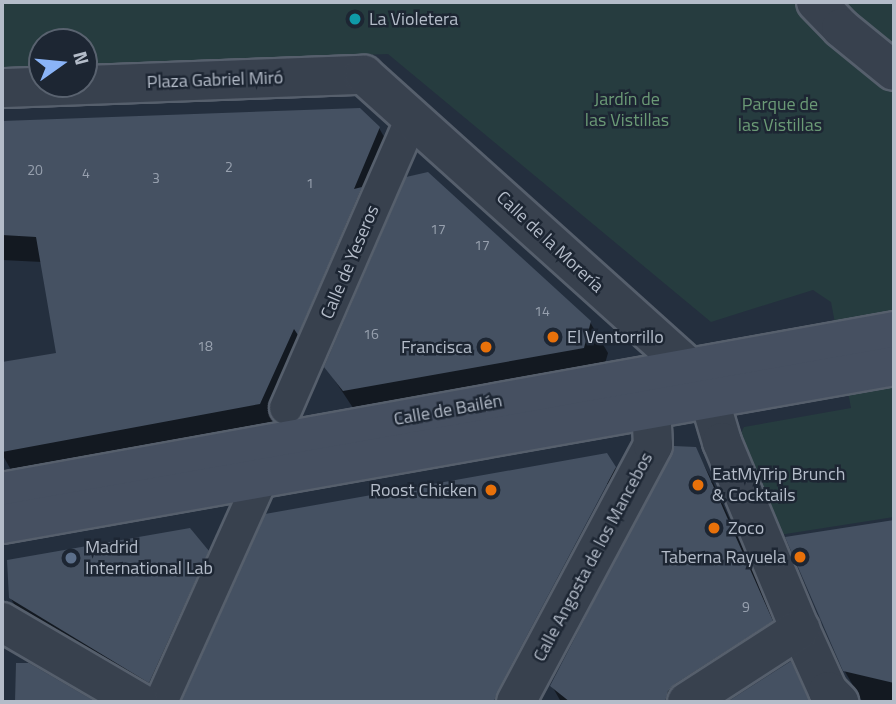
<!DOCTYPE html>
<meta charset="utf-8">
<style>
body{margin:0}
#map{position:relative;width:896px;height:704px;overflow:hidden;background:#242f3e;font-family:"Titillium Web",sans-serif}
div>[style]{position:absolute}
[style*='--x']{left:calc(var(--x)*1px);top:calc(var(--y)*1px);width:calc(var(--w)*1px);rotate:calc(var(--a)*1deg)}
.green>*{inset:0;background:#263c3f}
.shadow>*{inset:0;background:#0007}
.building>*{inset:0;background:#455162}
.roads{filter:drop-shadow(2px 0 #565f6c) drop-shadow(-2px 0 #565f6c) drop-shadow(0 2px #565f6c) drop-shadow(0 -2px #565f6c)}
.pedestrian>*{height:32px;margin:-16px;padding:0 16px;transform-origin:16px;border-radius:16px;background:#38414e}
.minor>*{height:38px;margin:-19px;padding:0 19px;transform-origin:19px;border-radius:19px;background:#38414e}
.secondary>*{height:38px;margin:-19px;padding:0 19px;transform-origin:19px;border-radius:19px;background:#465061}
.dots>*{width:19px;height:19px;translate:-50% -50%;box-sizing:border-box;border:4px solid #1d2633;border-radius:50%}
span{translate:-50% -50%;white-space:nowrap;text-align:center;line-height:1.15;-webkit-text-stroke:5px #1d2633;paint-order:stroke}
.number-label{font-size:14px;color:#98a1af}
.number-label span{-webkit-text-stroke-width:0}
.poi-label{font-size:18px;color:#b4bcc9}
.left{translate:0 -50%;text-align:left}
.right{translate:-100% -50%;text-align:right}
.street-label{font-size:18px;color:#b4bcc9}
.park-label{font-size:18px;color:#6b9a76}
.frame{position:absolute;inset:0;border:4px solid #b4bcc9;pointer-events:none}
.north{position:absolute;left:28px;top:28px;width:70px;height:70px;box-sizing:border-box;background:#1d2633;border:2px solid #59626f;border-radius:50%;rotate:75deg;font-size:19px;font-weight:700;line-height:28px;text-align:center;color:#b4bcc9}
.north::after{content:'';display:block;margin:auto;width:24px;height:32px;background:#8ab4f8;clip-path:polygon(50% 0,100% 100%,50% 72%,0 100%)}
</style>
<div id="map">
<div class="green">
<i style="clip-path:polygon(2px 2px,894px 2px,894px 517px,779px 535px,740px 435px,744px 427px,851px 408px,831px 302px,813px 290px,711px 322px,388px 54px,84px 66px,84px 42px,42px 42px,42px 67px,2px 69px)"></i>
</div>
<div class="shadow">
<i style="clip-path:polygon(359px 110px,379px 128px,394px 154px,274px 430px,15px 477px,2px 454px,2px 364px,58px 355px,42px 262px,2px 260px,2px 123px)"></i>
<i style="clip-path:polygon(590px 322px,608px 353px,601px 378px,361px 420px,326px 367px)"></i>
<i style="clip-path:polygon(695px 449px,712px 480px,789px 651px,710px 702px,561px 702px,552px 686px)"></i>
<i style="clip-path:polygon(evenodd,615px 468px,632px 497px,523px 702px,183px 702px,267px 516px,615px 468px,605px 484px,609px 484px,494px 700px,491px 699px,605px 484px)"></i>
<i style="clip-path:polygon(894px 522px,894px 702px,868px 702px,862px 701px,844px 670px,788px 539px)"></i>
<i style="clip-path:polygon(207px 552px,225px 583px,171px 702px,28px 628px,10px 597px)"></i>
<i style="clip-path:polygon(790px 664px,811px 702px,732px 702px)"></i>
</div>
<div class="building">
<i style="clip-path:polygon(360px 108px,380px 127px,354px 189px,362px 187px,298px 335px,294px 329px,260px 404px,2px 452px,2px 362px,56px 353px,36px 237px,2px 235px,2px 121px)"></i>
<i style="clip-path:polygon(428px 172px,591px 321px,584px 348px,343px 391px,324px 367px,406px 177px)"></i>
<i style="clip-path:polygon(674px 446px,696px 447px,773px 621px,675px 684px,668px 691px,665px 702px,570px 702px,550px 686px)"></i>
<i style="clip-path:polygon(607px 453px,616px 467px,497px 692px,494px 702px,181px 702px,265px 514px)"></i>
<i style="clip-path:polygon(894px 520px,894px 683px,843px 671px,785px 537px)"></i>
<i style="clip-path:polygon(190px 528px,209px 551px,149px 683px,9px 598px,7px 560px)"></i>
<i style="clip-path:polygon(791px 661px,810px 702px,727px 702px)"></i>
<i style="clip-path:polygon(16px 663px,29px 663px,96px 702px,15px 702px)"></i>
</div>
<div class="roads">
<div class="pedestrian">
<i style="--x:286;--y:408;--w:318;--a:-66.5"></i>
<i style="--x:161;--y:702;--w:247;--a:-65.8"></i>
</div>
<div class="minor">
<i style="--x:816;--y:2;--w:36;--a:46"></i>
<i style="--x:841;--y:28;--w:68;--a:39.1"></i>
<i style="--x:2;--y:88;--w:362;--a:-2.1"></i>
<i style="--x:364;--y:75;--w:436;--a:42"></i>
<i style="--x:709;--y:398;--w:46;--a:73.5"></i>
<i style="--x:722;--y:442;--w:203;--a:67.4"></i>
<i style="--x:800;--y:629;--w:68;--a:65.7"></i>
<i style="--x:828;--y:691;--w:16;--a:45"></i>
<i style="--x:2;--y:622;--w:159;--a:30.3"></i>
<i style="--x:516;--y:702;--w:291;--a:-61.9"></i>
<i style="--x:653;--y:445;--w:37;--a:-93"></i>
<i style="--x:687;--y:702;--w:135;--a:-32.9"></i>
</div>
<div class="secondary">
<i style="--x:2;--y:492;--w:906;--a:-10.23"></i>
<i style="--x:2;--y:524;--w:906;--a:-10.04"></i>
</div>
</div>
<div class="dots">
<i style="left:355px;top:19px;background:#0f9aa8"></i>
<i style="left:553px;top:337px;background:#e8710a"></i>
<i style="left:486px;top:347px;background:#e8710a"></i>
<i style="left:698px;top:485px;background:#e8710a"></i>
<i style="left:491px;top:490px;background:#e8710a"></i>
<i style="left:714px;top:528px;background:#e8710a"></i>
<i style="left:800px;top:557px;background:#e8710a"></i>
<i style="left:71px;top:558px;background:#5c6f8a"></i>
</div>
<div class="number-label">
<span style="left:229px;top:167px">2</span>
<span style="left:35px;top:170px">20</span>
<span style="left:86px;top:173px">4</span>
<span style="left:156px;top:178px">3</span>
<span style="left:310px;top:183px">1</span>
<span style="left:438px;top:229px">17</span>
<span style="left:482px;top:245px">17</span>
<span style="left:542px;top:311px">14</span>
<span style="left:371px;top:334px">16</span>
<span style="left:205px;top:346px">18</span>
<span style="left:746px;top:607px">9</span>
</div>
<div class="poi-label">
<span class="left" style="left:369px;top:19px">La Violetera</span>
<span class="left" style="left:567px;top:337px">El Ventorrillo</span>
<span class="right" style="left:472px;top:347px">Francisca</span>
<span class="left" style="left:712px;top:485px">EatMyTrip Brunch<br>&amp; Cocktails</span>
<span class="right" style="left:477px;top:490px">Roost Chicken</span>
<span class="left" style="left:728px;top:528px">Zoco</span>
<span class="left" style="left:85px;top:558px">Madrid<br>International Lab</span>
<span class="right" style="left:786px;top:557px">Taberna Rayuela</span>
</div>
<div class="street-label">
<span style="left:215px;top:80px;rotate:-2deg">Plaza Gabriel Miró</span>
<span style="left:550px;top:242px;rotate:43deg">Calle de la Morería</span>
<span style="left:350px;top:262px;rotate:-67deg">Calle de Yeseros</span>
<span style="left:448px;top:410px;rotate:-10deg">Calle de Bailén</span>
<span style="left:593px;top:557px;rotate:-62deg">Calle Angosta de los Mancebos</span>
</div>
<div class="park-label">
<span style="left:627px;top:110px">Jardín de<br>las Vistillas</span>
<span style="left:780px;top:115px">Parque de<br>las Vistillas</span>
</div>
<div class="frame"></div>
<div class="north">N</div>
</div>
